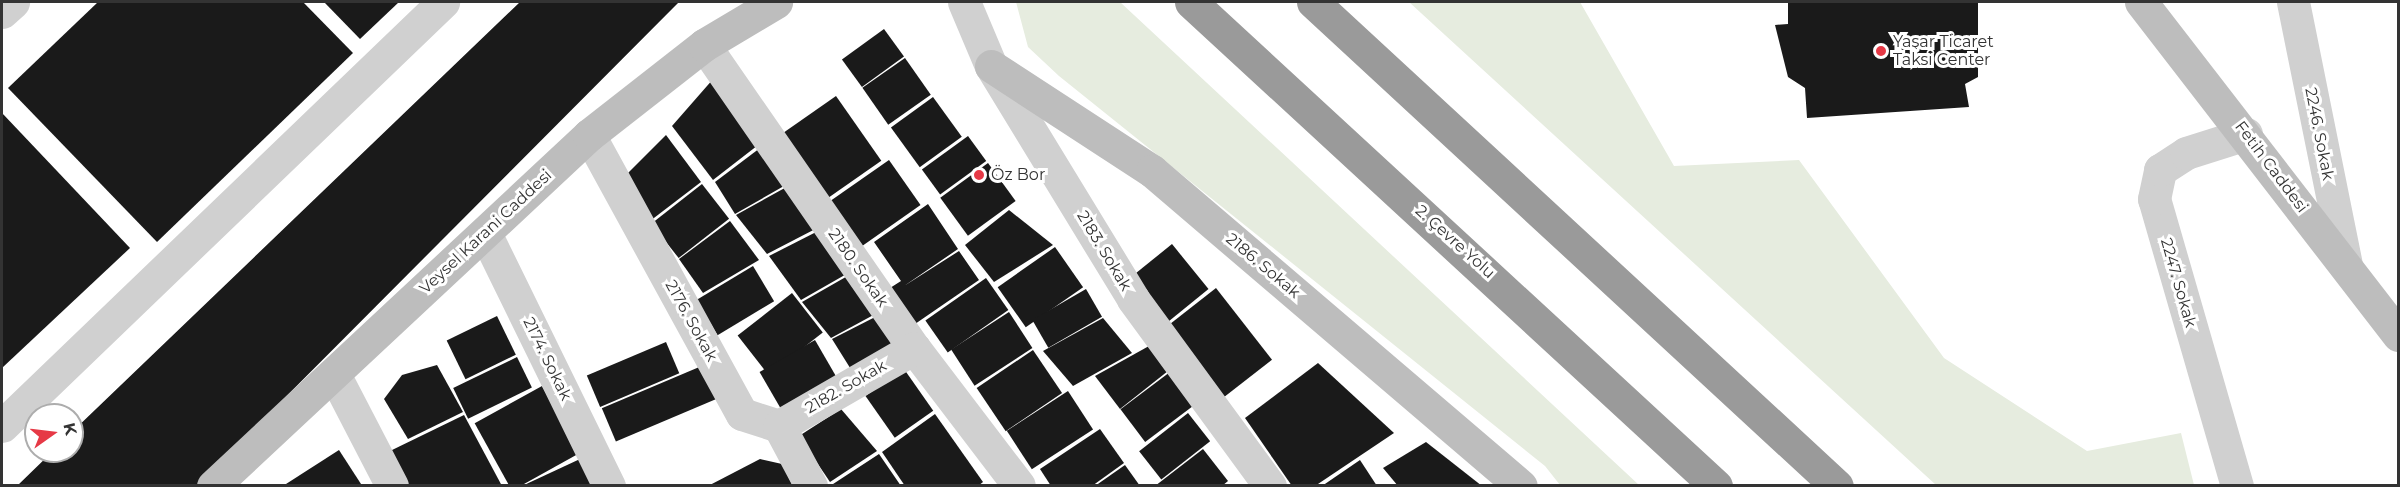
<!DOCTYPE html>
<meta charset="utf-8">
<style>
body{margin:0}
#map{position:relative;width:2400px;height:487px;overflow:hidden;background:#fff;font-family:Montserrat,sans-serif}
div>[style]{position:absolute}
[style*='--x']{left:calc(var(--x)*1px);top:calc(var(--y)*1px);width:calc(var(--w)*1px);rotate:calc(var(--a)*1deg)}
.green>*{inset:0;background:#e6ecdf}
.building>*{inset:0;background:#1a1a1a;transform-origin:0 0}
.street>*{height:33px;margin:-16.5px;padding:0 16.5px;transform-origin:16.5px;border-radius:16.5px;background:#d0d0d0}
.secondary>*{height:33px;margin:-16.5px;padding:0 16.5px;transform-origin:16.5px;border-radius:16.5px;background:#bdbdbd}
.highway>*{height:33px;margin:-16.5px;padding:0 16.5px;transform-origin:16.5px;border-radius:16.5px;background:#9a9a9a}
.dots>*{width:16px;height:16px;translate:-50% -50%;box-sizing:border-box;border:3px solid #fff;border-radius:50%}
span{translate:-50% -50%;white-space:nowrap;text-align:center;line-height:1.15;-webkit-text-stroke:6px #fff;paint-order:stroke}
.poi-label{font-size:16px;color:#333}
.left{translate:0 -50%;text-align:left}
.street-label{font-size:16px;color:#333}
.frame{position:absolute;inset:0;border:3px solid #333;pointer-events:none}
.north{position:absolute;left:24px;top:403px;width:60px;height:60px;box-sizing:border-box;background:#fff;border:2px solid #adadad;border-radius:50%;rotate:76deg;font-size:16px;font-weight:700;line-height:24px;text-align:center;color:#333}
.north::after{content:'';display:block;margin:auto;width:21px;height:27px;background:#e63946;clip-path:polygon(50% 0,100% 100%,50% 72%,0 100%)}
</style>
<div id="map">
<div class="green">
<i style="clip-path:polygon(1016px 2px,1120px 2px,1639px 485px,1560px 485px,1545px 466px,1059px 76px,1028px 47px)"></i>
<i style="clip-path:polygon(1409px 2px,1580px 2px,1674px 166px,1799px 160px,1944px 358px,2087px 451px,2181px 433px,2194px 485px,1936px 485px)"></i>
</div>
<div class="building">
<i style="clip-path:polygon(98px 2px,303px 2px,353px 53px,157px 242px,8px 88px)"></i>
<i style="clip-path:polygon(324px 2px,399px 2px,360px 39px)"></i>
<i style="clip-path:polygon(520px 2px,679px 2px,197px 486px,17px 486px,53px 451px,72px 451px,72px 432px)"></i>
<i style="clip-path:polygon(1788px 2px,1978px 2px,1978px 77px,1965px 84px,1969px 107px,1807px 118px,1805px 88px,1788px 77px,1775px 25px,1788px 24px)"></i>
<i style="left:884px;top:29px;width:34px;height:52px;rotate:54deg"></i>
<i style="left:905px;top:58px;width:45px;height:52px;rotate:55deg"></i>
<i style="clip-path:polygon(714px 78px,762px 142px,713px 180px,672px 126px)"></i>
<i style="left:836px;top:96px;width:79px;height:69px;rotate:55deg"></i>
<i style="left:933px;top:97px;width:49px;height:52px;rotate:54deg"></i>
<i style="clip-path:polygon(2px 113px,130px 248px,2px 368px)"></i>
<i style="clip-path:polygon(666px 135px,701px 182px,650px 221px,620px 181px)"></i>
<i style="left:968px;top:136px;width:31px;height:57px;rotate:54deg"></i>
<i style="clip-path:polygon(764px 145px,791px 182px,735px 214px,715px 182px)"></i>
<i style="left:889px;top:160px;width:55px;height:73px;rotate:55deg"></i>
<i style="left:988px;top:163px;width:47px;height:59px;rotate:54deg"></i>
<i style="left:702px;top:184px;width:44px;height:64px;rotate:52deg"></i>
<i style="clip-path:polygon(792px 184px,823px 225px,767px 254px,736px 215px)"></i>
<i style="clip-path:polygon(928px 204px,958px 249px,904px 286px,959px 251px,979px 280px,915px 324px,890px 288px,901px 281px,874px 242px)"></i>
<i style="clip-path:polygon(1009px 210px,1053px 245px,994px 282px,965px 245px)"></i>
<i style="clip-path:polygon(730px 221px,759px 260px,703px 293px,679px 259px)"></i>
<i style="clip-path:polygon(824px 228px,850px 272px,801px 300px,769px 256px)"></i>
<i style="left:1172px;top:244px;width:58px;height:57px;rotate:51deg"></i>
<i style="left:1055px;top:247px;width:49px;height:70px;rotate:55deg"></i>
<i style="left:753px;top:266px;width:41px;height:66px;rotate:59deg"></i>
<i style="clip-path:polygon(851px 274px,879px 312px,831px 338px,802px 302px)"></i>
<i style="left:986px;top:278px;width:39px;height:74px;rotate:55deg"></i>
<i style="left:1216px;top:288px;width:91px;height:64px;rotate:52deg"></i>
<i style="left:1086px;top:289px;width:32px;height:62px;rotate:60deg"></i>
<i style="left:792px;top:293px;width:50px;height:69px;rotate:52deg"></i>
<i style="left:1009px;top:312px;width:43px;height:69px;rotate:57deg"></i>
<i style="clip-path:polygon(881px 314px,904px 346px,852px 371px,832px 339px)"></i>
<i style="left:497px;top:316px;width:43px;height:56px;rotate:64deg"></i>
<i style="clip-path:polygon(1103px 318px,1132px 353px,1073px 386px,1043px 351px)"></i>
<i style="left:815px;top:340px;width:44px;height:64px;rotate:60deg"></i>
<i style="left:666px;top:342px;width:34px;height:86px;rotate:67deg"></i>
<i style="clip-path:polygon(1149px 346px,1168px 371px,1120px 409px,1095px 376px)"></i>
<i style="left:1033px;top:350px;width:52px;height:68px;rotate:56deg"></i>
<i style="left:517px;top:357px;width:34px;height:71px;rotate:64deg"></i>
<i style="clip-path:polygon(1318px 363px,1394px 433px,1315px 486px,1292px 486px,1245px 418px)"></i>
<i style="clip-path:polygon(437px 365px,463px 412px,408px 439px,384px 399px,402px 375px)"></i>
<i style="left:704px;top:365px;width:36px;height:111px;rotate:67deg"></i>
<i style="left:904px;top:369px;width:51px;height:47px;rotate:55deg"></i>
<i style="left:1170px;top:372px;width:41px;height:62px;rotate:53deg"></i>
<i style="left:542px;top:386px;width:77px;height:77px;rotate:61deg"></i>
<i style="left:1068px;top:391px;width:46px;height:73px;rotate:57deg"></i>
<i style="clip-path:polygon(841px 409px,877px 451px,830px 482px,799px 436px)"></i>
<i style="left:1188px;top:413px;width:36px;height:62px;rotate:52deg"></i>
<i style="clip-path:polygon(935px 414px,983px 482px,978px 486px,905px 486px,882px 452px)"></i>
<i style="clip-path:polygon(464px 415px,502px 486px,407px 486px,390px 451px)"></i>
<i style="clip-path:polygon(1100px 429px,1124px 463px,1092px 486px,1051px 486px,1040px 469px)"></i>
<i style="clip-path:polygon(1426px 442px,1482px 486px,1398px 486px,1383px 468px)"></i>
<i style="clip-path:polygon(1203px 449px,1228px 481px,1222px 486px,1155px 486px)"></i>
<i style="clip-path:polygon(339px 450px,361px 484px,287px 486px,286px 484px)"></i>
<i style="clip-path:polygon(879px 454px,901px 486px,830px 486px)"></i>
<i style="clip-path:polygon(580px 459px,593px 486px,522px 486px)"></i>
<i style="clip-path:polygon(760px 459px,782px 464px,793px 486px,708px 486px)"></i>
<i style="clip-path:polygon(1360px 460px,1377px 486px,1322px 486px)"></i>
<i style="clip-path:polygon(1125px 465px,1140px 486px,1095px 486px)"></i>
</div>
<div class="street">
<i style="--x:964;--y:2;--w:69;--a:67.1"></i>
<i style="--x:991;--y:66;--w:273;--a:58.6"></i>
<i style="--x:1133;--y:299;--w:232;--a:53.8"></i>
<i style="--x:2293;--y:2;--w:269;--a:78.6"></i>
<i style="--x:2;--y:12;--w:15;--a:-42"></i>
<i style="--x:704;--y:45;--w:369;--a:55.3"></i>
<i style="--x:914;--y:348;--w:173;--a:52.7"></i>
<i style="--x:589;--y:135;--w:318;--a:61.3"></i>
<i style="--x:742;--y:414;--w:39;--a:18"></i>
<i style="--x:779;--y:426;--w:68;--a:61.9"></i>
<i style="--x:485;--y:233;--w:282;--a:63.9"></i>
<i style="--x:334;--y:374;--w:126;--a:62.6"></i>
<i style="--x:2;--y:426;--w:612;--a:-43.87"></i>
<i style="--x:779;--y:426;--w:156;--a:-30"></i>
<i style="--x:2237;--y:486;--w:299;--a:-106.1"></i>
<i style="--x:2154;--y:199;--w:30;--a:-78"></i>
<i style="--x:2160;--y:170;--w:31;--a:-33"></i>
<i style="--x:2186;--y:153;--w:63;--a:-17.6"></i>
</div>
<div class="secondary">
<i style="--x:2141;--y:2;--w:421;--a:52.3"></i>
<i style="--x:991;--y:66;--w:192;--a:33.1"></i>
<i style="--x:1152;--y:171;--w:485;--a:40.5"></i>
<i style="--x:213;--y:486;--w:514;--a:-43.03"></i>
<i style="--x:589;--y:135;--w:146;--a:-38"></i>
<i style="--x:704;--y:45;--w:84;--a:-30.8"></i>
</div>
<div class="highway">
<i style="--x:1191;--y:2;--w:714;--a:42.67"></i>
<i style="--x:1313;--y:2;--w:713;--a:42.73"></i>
</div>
<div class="dots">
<i style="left:1881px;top:51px;background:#e63946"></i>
<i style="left:979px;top:175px;background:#e63946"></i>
</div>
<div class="poi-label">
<span class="left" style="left:1893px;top:51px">Yaşar Ticaret<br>Taksi Center</span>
<span class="left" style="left:991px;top:175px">Öz Bor</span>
</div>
<div class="street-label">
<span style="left:2319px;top:134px;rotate:79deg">2246. Sokak</span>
<span style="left:2271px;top:167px;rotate:53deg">Fetih Caddesi</span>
<span style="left:486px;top:232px;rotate:-43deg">Veysel Karani Caddesi</span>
<span style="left:1455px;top:242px;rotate:42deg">2. Çevre Yolu</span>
<span style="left:1104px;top:251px;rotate:59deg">2183. Sokak</span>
<span style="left:1263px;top:266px;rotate:40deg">2186. Sokak</span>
<span style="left:858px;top:268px;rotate:55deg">2180. Sokak</span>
<span style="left:2178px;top:283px;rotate:74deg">2247. Sokak</span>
<span style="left:691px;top:321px;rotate:61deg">2176. Sokak</span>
<span style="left:547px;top:359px;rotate:64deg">2174. Sokak</span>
<span style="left:846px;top:387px;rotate:-30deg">2182. Sokak</span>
</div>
<div class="frame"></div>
<div class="north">K</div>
</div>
